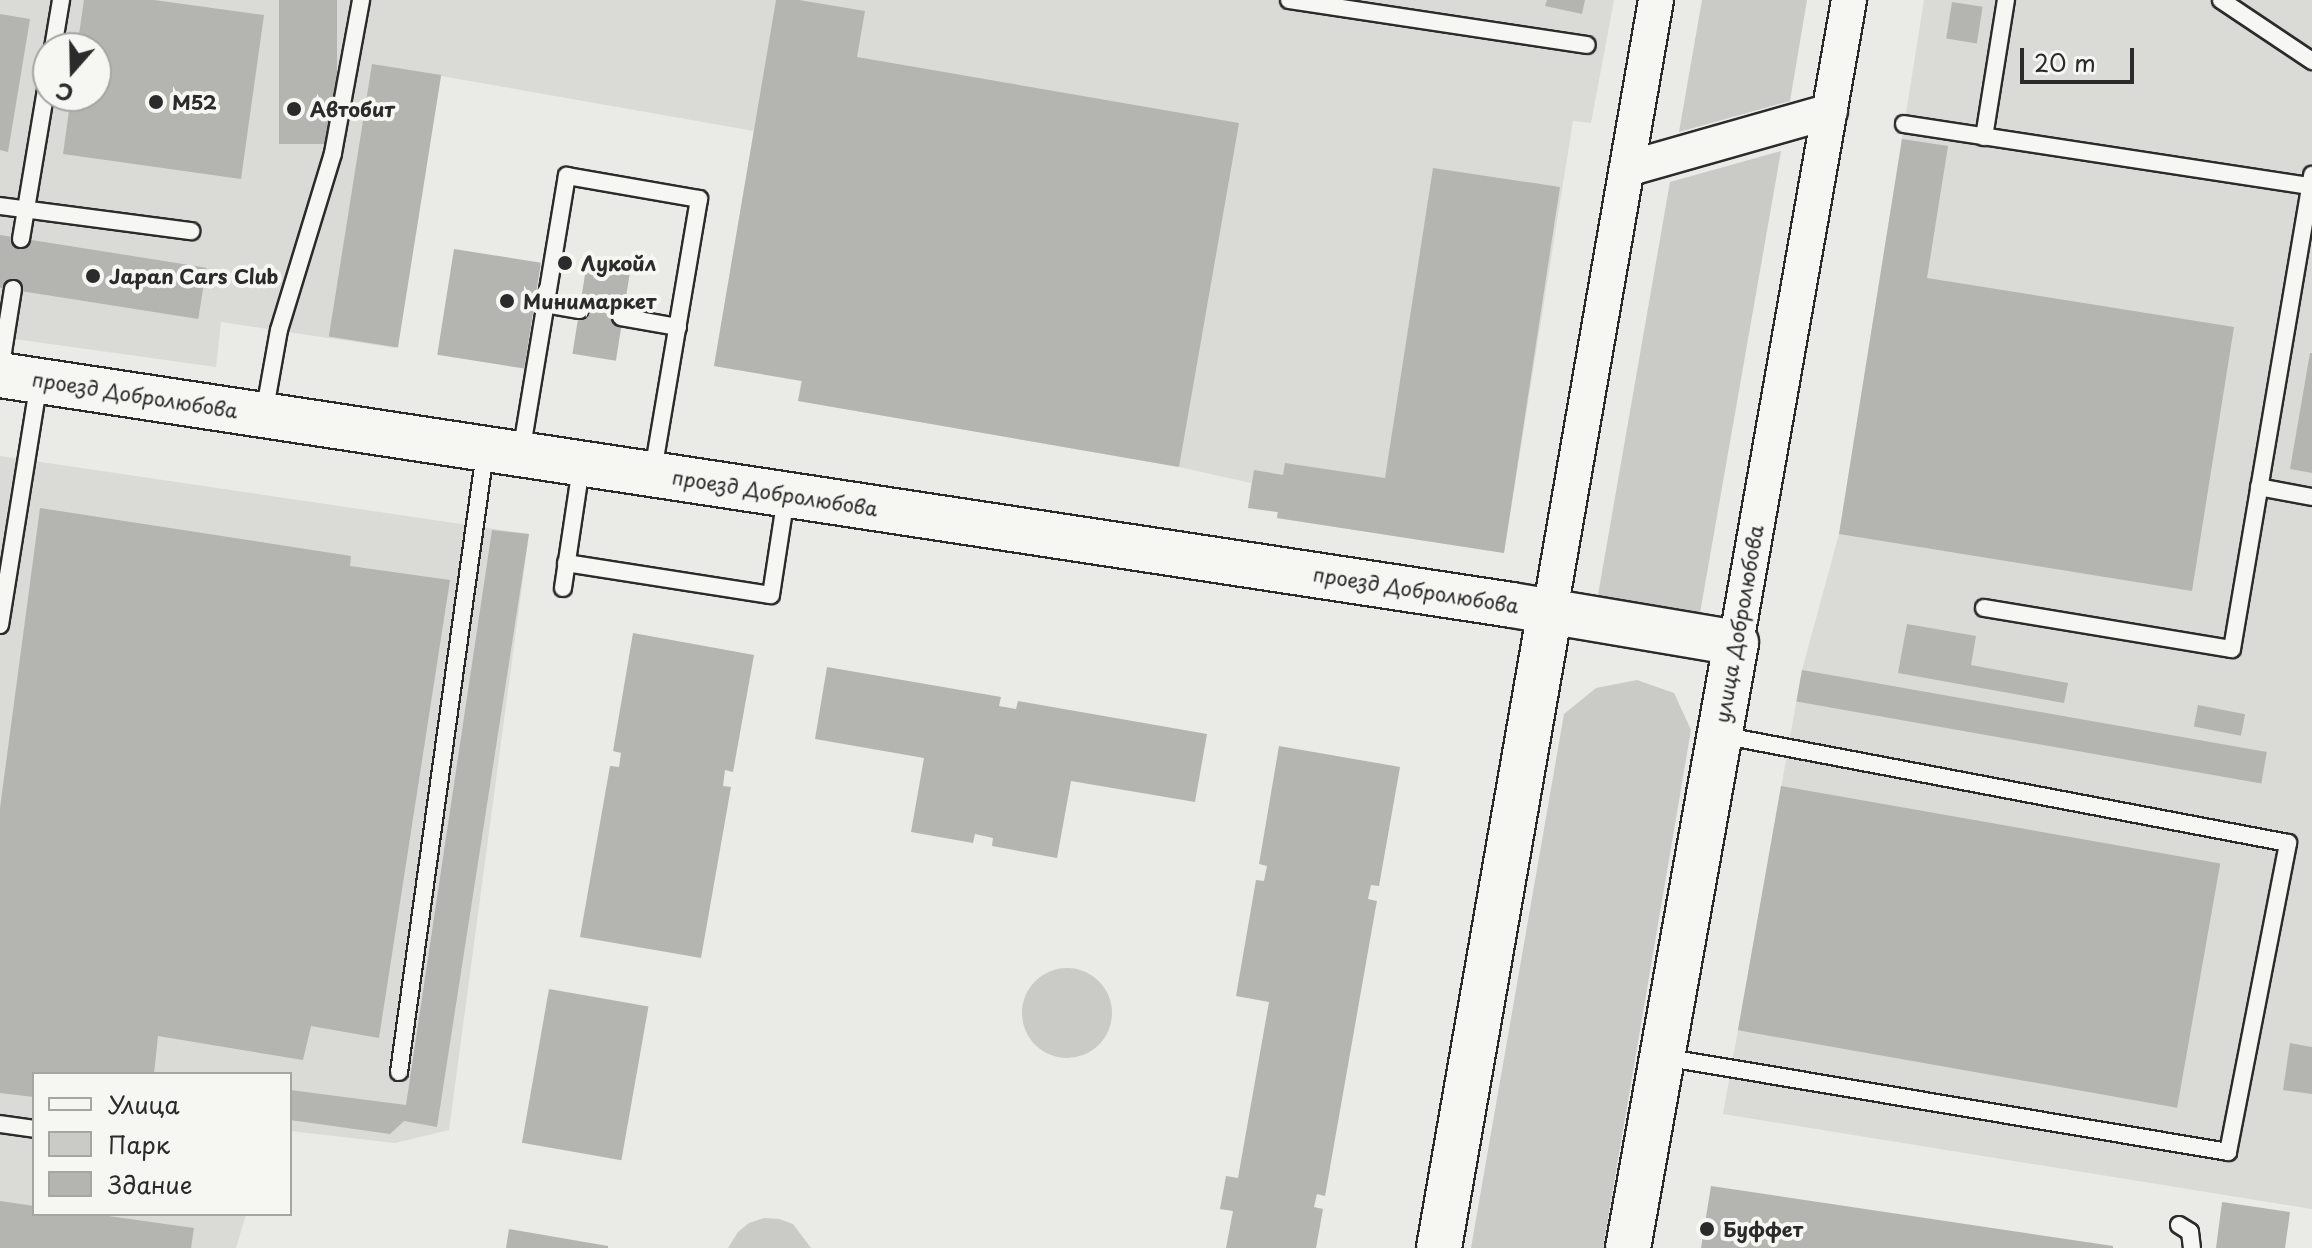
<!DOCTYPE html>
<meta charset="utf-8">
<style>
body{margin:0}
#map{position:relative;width:2312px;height:1248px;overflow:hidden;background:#eaeae6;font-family:"Playpen Sans",sans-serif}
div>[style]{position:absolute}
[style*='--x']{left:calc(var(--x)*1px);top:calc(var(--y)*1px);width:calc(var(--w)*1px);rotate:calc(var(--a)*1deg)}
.built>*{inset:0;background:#dadad6}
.green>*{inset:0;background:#cacac7}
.round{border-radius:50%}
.building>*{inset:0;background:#b4b4b1;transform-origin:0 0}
.roads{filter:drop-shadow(2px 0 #2b2b2b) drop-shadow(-2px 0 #2b2b2b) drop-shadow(0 2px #2b2b2b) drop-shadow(0 -2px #2b2b2b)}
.lane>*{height:16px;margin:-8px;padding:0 8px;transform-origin:8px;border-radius:8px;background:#f6f6f2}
.street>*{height:34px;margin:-17px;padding:0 17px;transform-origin:17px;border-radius:17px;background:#f6f6f2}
.secondary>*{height:44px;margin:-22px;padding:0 22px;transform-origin:22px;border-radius:22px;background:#f6f6f2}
.dots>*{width:22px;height:22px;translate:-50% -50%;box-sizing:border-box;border:4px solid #f6f6f2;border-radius:50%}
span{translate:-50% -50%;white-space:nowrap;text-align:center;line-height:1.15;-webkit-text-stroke:8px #f6f6f2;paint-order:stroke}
.poi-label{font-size:20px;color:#2b2b2b;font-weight:700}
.left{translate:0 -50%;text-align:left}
.street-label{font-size:20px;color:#2b2b2b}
.legend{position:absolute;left:32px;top:1072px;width:260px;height:144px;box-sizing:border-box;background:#f6f6f2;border:2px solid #a5a5a2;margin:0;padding:10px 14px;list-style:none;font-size:24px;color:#2b2b2b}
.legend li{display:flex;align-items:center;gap:16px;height:40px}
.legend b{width:40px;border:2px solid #a5a5a2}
.north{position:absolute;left:32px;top:32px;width:80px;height:80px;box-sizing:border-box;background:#f6f6f2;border:2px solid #a5a5a2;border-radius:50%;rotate:200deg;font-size:22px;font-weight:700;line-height:32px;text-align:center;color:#2b2b2b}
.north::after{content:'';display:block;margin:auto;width:28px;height:36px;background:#2b2b2b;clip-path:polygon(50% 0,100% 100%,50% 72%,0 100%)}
.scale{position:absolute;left:2020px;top:48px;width:114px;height:36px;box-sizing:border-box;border:4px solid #2b2b2b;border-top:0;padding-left:10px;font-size:24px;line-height:28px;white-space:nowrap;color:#2b2b2b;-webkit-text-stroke:6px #f6f6f2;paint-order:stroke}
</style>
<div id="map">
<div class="built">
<i style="clip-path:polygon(evenodd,0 0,1614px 0,1591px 123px,1573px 121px,1504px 553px,1277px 518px,1277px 512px,1248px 508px,1251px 483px,1179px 467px,798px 401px,801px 381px,714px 366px,754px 131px,441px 76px,396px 348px,221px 322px,216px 367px,0 337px,0 0,48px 48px,96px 48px,96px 96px,48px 96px,48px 48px)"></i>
<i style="clip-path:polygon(1924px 0,2312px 0,2312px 1209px,1723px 1114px,1802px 670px,1839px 534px)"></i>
<i style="clip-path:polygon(0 456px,529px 534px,449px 1130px,395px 1143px,290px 1131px,290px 1074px,34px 1074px,34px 1214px,246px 1214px,236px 1248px,0 1248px)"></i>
</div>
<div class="green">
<i style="clip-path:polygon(1702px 0,1807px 0,1790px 101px,1679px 132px)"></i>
<i style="clip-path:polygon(1781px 151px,1700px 613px,1675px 618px,1620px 609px,1598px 595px,1670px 182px)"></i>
<i style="clip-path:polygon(1637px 680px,1674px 693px,1691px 730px,1603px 1248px,1471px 1248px,1564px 714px,1596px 688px)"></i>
<i class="round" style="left:1022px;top:968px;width:90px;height:90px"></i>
<i style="clip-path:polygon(764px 1218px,779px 1219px,793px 1224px,811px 1248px,728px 1248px,738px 1232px,749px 1223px)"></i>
</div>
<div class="building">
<i style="clip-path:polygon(84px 0,154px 0,264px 15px,241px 179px,63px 154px,71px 96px,96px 96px,96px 48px,77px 48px)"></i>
<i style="left:279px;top:0;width:58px;height:144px"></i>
<i style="clip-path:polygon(776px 0,799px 0,865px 11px,857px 57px,1239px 123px,1179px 467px,798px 401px,802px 381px,714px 366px)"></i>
<i style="clip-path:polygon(1547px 0,1585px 0,1582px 14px,1545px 6px)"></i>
<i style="left:1952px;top:2px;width:31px;height:37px;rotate:9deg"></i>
<i style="clip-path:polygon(0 14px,30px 19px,8px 152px,0 150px)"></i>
<i style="left:372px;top:64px;width:70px;height:276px;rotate:9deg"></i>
<i style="clip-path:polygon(1902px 139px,1948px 146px,1927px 278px,2234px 327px,2192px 591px,1839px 534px)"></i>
<i style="clip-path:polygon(1433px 168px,1560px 187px,1504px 553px,1277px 518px,1278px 512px,1248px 508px,1254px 470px,1283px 475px,1285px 463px,1385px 478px)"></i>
<i style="left:0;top:235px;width:209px;height:52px;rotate:9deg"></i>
<i style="left:454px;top:249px;width:88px;height:107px;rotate:9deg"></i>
<i style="left:587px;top:262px;width:44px;height:93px;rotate:9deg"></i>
<i style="clip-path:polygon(2310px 353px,2312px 353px,2312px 473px,2290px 469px)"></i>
<i style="clip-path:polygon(40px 508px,351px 556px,350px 566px,450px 580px,379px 1038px,311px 1026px,303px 1060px,158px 1036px,154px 1074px,34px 1074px,34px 1097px,0 1093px,0 808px)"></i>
<i style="clip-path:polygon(492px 530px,529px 534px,437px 1127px,404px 1121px,390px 1134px,290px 1120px,290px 1090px,406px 1105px)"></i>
<i style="clip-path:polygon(1907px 624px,1976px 636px,1971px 665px,2068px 683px,2064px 703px,1898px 673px)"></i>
<i style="clip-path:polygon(633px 633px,754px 655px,733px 772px,725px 770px,723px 786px,731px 787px,701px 958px,580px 937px,610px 766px,619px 767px,621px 753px,613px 751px)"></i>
<i style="clip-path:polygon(827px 667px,1001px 697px,999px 706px,1016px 709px,1018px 701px,1207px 734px,1195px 802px,1071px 781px,1057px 858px,992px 846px,993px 838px,975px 834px,973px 843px,911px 832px,924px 758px,815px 739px)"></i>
<i style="left:1802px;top:670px;width:472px;height:32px;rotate:10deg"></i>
<i style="left:2198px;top:705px;width:48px;height:22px;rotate:11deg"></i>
<i style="clip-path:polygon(1279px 746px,1400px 767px,1379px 886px,1371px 885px,1368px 899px,1377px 901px,1376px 906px,1325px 1196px,1317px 1194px,1314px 1207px,1323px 1209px,1316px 1248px,1226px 1248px,1233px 1211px,1220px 1209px,1226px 1176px,1238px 1178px,1269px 1002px,1236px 996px,1256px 880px,1264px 881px,1267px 866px,1259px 864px)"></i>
<i style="left:1781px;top:786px;width:446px;height:248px;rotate:10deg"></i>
<i style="left:549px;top:989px;width:101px;height:156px;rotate:10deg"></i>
<i style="clip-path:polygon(2290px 1043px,2312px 1047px,2312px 1094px,2283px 1090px)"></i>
<i style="clip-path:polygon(1711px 1186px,2113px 1246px,2113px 1248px,1701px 1248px)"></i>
<i style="clip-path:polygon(0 1201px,34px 1206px,34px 1214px,94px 1214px,194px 1228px,191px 1248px,0 1248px)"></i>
<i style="clip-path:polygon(2222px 1202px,2290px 1212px,2285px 1248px,2216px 1248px)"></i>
<i style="clip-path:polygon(509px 1229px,608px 1246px,608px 1248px,506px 1248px)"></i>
</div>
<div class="roads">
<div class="lane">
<i style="--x:1289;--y:0;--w:301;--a:8.6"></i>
<i style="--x:2221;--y:0;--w:110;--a:33.8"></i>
<i style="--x:53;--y:48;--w:49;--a:-80.5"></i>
<i style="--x:1904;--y:124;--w:411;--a:8.7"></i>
<i style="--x:1984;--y:137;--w:139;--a:-80.9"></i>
<i style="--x:0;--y:206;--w:193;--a:7.5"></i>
<i style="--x:21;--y:239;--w:164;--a:-80.5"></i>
<i style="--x:545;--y:304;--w:35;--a:10"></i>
<i style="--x:621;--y:317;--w:58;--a:10"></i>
<i style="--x:0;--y:371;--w:83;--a:-81"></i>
<i style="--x:264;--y:414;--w:85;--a:-79.9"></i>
<i style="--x:279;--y:330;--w:185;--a:-73"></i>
<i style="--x:333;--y:153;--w:156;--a:-79.6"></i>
<i style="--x:521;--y:453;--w:281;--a:-80.6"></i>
<i style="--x:567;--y:176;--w:134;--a:9.9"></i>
<i style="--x:699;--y:199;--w:277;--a:99.6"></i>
<i style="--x:2259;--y:487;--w:54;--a:10.7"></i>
<i style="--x:566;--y:563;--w:207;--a:8.9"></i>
<i style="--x:771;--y:595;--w:99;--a:-81.3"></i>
<i style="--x:563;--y:588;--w:122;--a:-81.5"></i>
<i style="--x:1984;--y:608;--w:251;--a:9.4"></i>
<i style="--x:2232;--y:649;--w:481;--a:-80.4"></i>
<i style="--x:0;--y:625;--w:247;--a:-80.9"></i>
<i style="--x:1663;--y:1057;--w:573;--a:9.54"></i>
<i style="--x:2228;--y:1152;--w:315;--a:-79"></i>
<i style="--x:2288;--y:843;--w:577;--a:-169.22"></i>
<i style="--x:399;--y:1072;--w:626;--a:-82.1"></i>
<i style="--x:0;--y:1124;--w:34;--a:8"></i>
<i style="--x:2179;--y:1225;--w:13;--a:32"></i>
<i style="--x:2190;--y:1232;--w:16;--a:83"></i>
</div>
<div class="street">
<i style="--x:1627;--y:169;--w:211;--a:-15.9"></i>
<i style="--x:1550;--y:611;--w:620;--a:-80.16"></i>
<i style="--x:1736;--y:643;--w:653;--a:-80.03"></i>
</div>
<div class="secondary">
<i style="--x:0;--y:375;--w:1529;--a:8.65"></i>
<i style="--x:1512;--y:605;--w:227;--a:9.6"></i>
<i style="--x:1736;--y:643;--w:615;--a:100.12"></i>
<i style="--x:1439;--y:1248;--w:647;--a:-80.12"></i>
</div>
</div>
<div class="dots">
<i style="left:156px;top:102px;background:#2b2b2b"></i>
<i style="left:294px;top:109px;background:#2b2b2b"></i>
<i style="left:565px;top:263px;background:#2b2b2b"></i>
<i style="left:93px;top:276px;background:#2b2b2b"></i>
<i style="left:507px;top:301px;background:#2b2b2b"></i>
<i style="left:1707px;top:1229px;background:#2b2b2b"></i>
</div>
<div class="poi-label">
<span class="left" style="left:172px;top:102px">M52</span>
<span class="left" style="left:310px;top:109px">Автобит</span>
<span class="left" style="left:581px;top:263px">Лукойл</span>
<span class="left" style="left:109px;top:276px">Japan Cars Club</span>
<span class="left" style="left:523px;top:301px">Минимаркет</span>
<span class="left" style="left:1723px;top:1229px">Буффет</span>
</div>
<div class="street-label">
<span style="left:135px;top:395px;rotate:9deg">проезд Добролюбова</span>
<span style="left:775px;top:493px;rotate:9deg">проезд Добролюбова</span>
<span style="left:1416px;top:590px;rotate:9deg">проезд Добролюбова</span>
<span style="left:1739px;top:624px;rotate:-80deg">улица Добролюбова</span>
</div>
<ul class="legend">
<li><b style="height:10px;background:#f6f6f2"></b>Улица</li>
<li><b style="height:22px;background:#cacac7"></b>Парк</li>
<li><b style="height:22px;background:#b4b4b1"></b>Здание</li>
</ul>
<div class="north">С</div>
<div class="scale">20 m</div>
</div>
